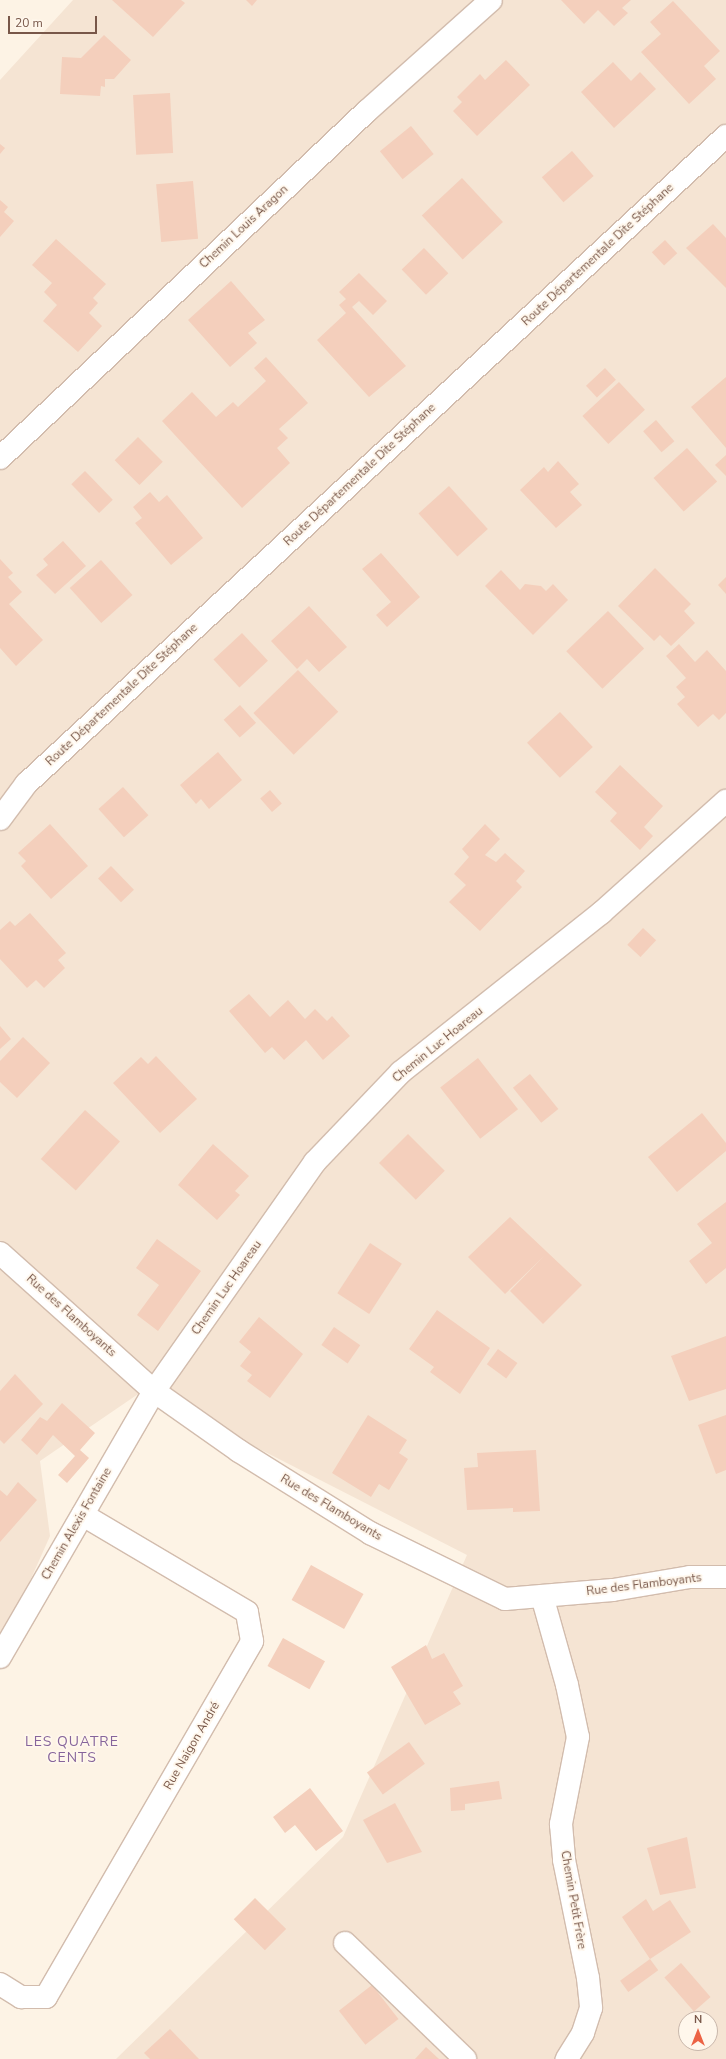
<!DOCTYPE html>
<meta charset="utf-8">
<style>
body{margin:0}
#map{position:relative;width:726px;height:2059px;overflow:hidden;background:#fdf3e5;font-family:"Nunito Sans",sans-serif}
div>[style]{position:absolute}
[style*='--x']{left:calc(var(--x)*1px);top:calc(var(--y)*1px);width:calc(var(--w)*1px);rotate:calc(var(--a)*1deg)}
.residential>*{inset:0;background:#f5e4d3}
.building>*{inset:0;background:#f4cfbc;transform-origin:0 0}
.roads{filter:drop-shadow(1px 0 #d2bcad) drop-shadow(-1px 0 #d2bcad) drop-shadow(0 1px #d2bcad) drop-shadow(0 -1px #d2bcad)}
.street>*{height:22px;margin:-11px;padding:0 11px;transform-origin:11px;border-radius:11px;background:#fff}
.secondary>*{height:22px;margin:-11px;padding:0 11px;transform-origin:11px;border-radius:11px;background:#fff}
span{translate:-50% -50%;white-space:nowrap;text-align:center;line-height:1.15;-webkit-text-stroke:3.5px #fff7ec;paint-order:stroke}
.street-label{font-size:12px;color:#785749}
.quarter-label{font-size:14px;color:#86649b;letter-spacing:1px}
.north{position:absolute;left:678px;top:2011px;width:40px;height:40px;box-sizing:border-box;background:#fff7ec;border:1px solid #c9b7ab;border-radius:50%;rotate:0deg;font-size:11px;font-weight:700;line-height:16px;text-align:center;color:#785749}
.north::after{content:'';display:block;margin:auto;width:14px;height:18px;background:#ec6345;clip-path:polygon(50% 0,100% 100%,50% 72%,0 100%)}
.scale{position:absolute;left:8px;top:16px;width:89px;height:18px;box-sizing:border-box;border:2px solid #785749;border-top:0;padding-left:5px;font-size:12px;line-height:14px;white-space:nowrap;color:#785749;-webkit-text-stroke:3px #fff7ec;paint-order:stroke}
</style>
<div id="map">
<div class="residential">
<i style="clip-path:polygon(evenodd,73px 0,726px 0,726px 2059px,116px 2059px,343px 1837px,467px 1555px,144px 1390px,40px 1461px,50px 1536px,0 1648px,0 80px,73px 0,686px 2019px,710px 2019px,710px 2043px,686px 2043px,686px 2019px)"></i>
</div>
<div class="building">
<i style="clip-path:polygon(112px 0,181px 0,185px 3px,153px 37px)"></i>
<i style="clip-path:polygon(246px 0,257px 0,252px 6px)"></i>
<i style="clip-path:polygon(561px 0,631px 0,622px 8px,628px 13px,614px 26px,598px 10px,584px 24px)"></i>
<i style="clip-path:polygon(673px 1px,720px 51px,704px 66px,716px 79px,689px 104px,641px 52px,661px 34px,650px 22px)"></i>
<i style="clip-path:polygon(104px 35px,131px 60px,114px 79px,105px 79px,105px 87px,101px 86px,100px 96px,60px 94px,62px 57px,81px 58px)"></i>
<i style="clip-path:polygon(506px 60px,530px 85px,477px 136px,453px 111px,462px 102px,457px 97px,480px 74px,485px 80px)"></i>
<i style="clip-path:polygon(613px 62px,631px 81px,640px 72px,656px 89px,614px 128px,581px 92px)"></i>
<i style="left:170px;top:93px;width:60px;height:37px;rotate:87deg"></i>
<i style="left:411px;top:126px;width:36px;height:40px;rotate:51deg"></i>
<i style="clip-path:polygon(0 144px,5px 148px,0 154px)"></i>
<i style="left:572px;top:151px;width:33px;height:40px;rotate:49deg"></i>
<i style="left:462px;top:178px;width:60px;height:55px;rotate:47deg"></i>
<i style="left:193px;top:181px;width:58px;height:37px;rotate:85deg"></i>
<i style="clip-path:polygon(0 200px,8px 207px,4px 212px,14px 221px,0 237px)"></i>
<i style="clip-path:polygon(713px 224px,726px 238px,726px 288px,686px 248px)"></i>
<i style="clip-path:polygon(56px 239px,106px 284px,93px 298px,98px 303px,89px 313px,102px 326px,78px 352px,43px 321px,57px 305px,44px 292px,52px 283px,32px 265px)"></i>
<i style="left:665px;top:240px;width:18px;height:18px;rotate:47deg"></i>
<i style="left:424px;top:248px;width:35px;height:31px;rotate:46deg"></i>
<i style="clip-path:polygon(359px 273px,387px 301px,373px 315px,359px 301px,352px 307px,406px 366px,369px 397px,317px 340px,346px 313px,339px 305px,346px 299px,339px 292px)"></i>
<i style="clip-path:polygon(231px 281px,265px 320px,248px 333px,257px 343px,230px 367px,188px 320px)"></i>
<i style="clip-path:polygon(266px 357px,308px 403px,279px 429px,288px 438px,277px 448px,290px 463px,242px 508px,162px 421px,192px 392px,216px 417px,233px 402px,238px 407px,266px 381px,254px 368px)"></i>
<i style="left:605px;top:368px;width:16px;height:26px;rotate:47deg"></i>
<i style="clip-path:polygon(726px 377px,726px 448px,691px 407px)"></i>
<i style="left:619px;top:382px;width:38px;height:50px;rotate:47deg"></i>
<i style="left:656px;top:420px;width:28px;height:17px;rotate:49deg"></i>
<i style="left:138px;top:437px;width:35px;height:33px;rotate:45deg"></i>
<i style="left:687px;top:448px;width:45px;height:45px;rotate:48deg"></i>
<i style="clip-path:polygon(726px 455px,726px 476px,715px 465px)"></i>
<i style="clip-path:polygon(558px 461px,579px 484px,570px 492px,582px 505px,556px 528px,520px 490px,544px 467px,548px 472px)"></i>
<i style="left:85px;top:471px;width:40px;height:19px;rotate:46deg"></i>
<i style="left:449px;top:486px;width:58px;height:41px;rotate:48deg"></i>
<i style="clip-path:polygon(150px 492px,159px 502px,167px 495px,203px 538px,171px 565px,135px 523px,142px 518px,133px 507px)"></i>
<i style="clip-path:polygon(63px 541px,86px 566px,55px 594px,36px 575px,48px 565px,43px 559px)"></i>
<i style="clip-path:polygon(381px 553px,420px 597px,387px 627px,376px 615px,391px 602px,362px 569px)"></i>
<i style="clip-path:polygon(0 559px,13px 573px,8px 577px,22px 592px,9px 604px,43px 640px,16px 666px,0 648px)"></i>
<i style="left:101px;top:560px;width:47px;height:42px;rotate:48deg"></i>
<i style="clip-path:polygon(655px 568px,691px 604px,684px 611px,695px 623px,671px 646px,660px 635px,654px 641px,618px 606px)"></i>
<i style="clip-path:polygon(501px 570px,520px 590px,525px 584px,541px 586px,546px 591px,553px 584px,568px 600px,533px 635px,485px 586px)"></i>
<i style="clip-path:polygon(726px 577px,726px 594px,718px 585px)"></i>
<i style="clip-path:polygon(309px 606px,347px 647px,319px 672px,307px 659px,297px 669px,271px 641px)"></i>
<i style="left:608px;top:611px;width:52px;height:58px;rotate:46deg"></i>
<i style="left:242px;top:633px;width:38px;height:39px;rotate:47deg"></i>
<i style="clip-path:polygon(679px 644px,695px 662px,707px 650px,726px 671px,726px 713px,719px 720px,713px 714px,698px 727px,677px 704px,685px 697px,676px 687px,686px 678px,666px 656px)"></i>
<i style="left:298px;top:670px;width:58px;height:62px;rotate:46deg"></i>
<i style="left:240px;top:705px;width:24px;height:22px;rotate:48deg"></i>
<i style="left:560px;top:712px;width:48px;height:45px;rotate:47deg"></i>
<i style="clip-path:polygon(218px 752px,242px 780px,209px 809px,201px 799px,196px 804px,180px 785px)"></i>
<i style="clip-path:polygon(620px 765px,663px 806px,644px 827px,653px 836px,640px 850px,610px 821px,617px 813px,595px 792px)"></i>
<i style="left:123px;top:787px;width:38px;height:33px;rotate:48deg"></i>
<i style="left:270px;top:790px;width:18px;height:13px;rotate:49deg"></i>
<i style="clip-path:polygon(50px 824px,88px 866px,51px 899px,21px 866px,26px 861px,18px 853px)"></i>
<i style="clip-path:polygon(485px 824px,500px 839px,485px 855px,496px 862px,505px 853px,525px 871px,516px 881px,522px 887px,480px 931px,449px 902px,466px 885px,454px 874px,469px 857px,462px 849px)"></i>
<i style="left:111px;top:866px;width:33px;height:18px;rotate:46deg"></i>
<i style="clip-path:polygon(30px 913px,66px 953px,58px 960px,65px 968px,44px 988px,36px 980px,27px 988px,0 959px,0 930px,10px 921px,15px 926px)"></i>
<i style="left:643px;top:928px;width:18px;height:23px;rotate:43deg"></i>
<i style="clip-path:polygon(249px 994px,270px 1017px,288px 1000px,305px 1019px,315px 1009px,327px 1021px,332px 1016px,350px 1036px,323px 1060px,306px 1040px,284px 1060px,272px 1047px,265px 1053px,229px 1011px)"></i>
<i style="clip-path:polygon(0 1026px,11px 1039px,0 1049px)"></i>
<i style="clip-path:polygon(23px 1037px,50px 1063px,17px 1098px,0 1082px,0 1061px)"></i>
<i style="clip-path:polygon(156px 1056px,197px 1099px,160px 1133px,113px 1083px,141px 1057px,148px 1064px)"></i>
<i style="left:478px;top:1058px;width:65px;height:48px;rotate:52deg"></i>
<i style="left:530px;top:1074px;width:45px;height:22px;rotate:51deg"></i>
<i style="left:85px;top:1110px;width:47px;height:66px;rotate:42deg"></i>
<i style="clip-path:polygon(702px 1113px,726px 1143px,726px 1151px,677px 1192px,648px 1157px)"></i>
<i style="left:408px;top:1134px;width:52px;height:41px;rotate:45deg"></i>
<i style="clip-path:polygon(213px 1144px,249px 1176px,235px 1191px,240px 1195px,217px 1220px,178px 1185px)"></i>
<i style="clip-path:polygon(726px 1202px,726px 1268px,706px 1284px,689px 1261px,712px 1243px,697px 1224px)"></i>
<i style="clip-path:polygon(510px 1217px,582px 1285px,543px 1324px,510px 1291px,544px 1256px,505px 1294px,468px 1257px)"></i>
<i style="clip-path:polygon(157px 1239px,201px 1271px,158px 1331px,137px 1315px,159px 1285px,136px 1268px)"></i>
<i style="left:370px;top:1243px;width:38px;height:60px;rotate:33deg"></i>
<i style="clip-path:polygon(437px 1310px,490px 1348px,460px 1394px,430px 1372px,434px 1367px,409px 1349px)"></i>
<i style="clip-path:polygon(259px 1317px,303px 1354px,270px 1398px,247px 1381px,252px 1375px,240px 1366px,251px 1352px,239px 1342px)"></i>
<i style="left:334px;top:1327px;width:32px;height:22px;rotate:35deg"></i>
<i style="clip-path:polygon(726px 1336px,726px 1389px,689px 1401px,671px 1356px)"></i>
<i style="left:498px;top:1349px;width:24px;height:19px;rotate:36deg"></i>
<i style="clip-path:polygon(15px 1374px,43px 1404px,4px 1444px,0 1440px,0 1391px)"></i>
<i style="clip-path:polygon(62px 1403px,95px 1433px,80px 1450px,89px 1458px,67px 1483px,58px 1475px,75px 1456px,53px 1435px,37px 1455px,21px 1440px,40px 1417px,47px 1421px)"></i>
<i style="clip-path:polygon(368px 1415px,407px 1440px,399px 1453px,408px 1459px,389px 1490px,379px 1484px,371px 1497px,332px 1473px)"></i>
<i style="clip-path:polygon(726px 1415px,726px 1470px,716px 1474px,698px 1425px)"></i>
<i style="clip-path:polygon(536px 1450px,540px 1511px,513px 1512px,513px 1508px,467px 1510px,464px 1468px,478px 1467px,477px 1453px)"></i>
<i style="clip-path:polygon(18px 1482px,37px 1500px,0 1542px,0 1490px,7px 1496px)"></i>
<i style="left:311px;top:1565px;width:60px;height:40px;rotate:29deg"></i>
<i style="left:283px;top:1638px;width:48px;height:32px;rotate:29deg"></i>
<i style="clip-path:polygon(426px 1645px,432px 1659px,444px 1653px,463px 1686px,453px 1692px,461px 1704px,425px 1725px,391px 1667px)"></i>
<i style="left:409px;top:1742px;width:27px;height:52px;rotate:54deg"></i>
<i style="clip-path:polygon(499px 1781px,502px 1799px,465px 1804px,465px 1810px,451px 1811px,450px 1788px)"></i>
<i style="clip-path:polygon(310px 1788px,343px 1831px,316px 1851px,295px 1825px,285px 1833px,273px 1817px)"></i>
<i style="clip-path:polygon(395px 1803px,422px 1852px,387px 1863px,363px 1820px)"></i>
<i style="clip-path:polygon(687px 1837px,696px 1888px,660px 1895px,647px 1848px)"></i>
<i style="left:255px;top:1898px;width:44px;height:30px;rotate:45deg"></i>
<i style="clip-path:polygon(646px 1899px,653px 1911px,670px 1900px,691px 1932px,650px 1959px,622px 1917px)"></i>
<i style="left:650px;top:1959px;width:14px;height:37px;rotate:54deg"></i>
<i style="left:681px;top:1963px;width:45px;height:22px;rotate:49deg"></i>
<i style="left:372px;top:1985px;width:43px;height:42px;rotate:52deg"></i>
<i style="clip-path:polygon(170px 2029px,199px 2059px,150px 2059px,144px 2053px)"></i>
<i style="clip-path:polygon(426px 2047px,439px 2059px,415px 2059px)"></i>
</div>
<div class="roads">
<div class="street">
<i style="--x:0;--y:458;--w:505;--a:-43.4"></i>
<i style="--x:367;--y:111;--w:166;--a:-41.8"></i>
<i style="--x:542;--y:1596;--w:92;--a:74.3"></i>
<i style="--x:567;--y:1685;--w:53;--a:78.1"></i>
<i style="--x:578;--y:1737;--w:89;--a:101.1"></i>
<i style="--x:561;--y:1824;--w:36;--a:85"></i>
<i style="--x:564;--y:1860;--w:120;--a:78.5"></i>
<i style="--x:588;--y:1978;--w:30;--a:84"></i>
<i style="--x:591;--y:2008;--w:26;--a:108"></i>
<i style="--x:583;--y:2033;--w:31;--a:122"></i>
<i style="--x:0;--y:1657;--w:307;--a:-59.9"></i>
<i style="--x:154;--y:1391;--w:280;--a:-54.9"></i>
<i style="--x:315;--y:1162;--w:124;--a:-46.3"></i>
<i style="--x:401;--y:1072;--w:256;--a:-38.5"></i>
<i style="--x:601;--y:913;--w:168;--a:-41.9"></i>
<i style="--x:345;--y:1943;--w:167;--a:44"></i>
<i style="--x:0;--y:1984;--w:25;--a:32"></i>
<i style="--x:21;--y:1997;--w:25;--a:0"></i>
<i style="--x:46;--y:1997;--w:411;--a:-59.9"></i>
<i style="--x:252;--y:1641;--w:29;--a:-100"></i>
<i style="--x:247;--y:1612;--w:191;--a:-149.4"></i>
</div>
<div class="secondary">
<i style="--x:0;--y:819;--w:44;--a:-53.4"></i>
<i style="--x:26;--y:784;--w:954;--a:-42.79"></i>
<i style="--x:0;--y:1253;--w:207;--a:41.9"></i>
<i style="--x:154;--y:1391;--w:104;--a:35.2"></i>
<i style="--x:239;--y:1451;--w:155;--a:32"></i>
<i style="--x:370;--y:1533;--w:150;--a:26.1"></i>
<i style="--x:505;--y:1599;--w:108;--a:-4.8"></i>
<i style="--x:613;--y:1590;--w:78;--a:-9.6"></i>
<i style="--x:690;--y:1577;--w:36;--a:0"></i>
</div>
</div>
<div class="street-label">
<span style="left:244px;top:227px;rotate:-43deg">Chemin Louis Aragon</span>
<span style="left:598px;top:255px;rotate:-43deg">Route Départementale Dite Stéphane</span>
<span style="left:360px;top:475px;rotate:-43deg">Route Départementale Dite Stéphane</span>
<span style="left:122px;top:695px;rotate:-43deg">Route Départementale Dite Stéphane</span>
<span style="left:438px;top:1045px;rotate:-39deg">Chemin Luc Hoareau</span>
<span style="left:227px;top:1288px;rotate:-55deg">Chemin Luc Hoareau</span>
<span style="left:71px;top:1316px;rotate:42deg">Rue des Flamboyants</span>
<span style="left:331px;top:1508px;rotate:31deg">Rue des Flamboyants</span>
<span style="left:77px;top:1524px;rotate:-60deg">Chemin Alexis Fontaine</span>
<span style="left:644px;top:1585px;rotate:-7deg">Rue des Flamboyants</span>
<span style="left:192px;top:1746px;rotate:-60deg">Rue Naigon André</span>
<span style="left:573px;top:1900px;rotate:80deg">Chemin Petit Frère</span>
</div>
<div class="quarter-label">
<span style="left:72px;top:1750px">LES QUATRE<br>CENTS</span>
</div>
<div class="north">N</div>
<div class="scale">20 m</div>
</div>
